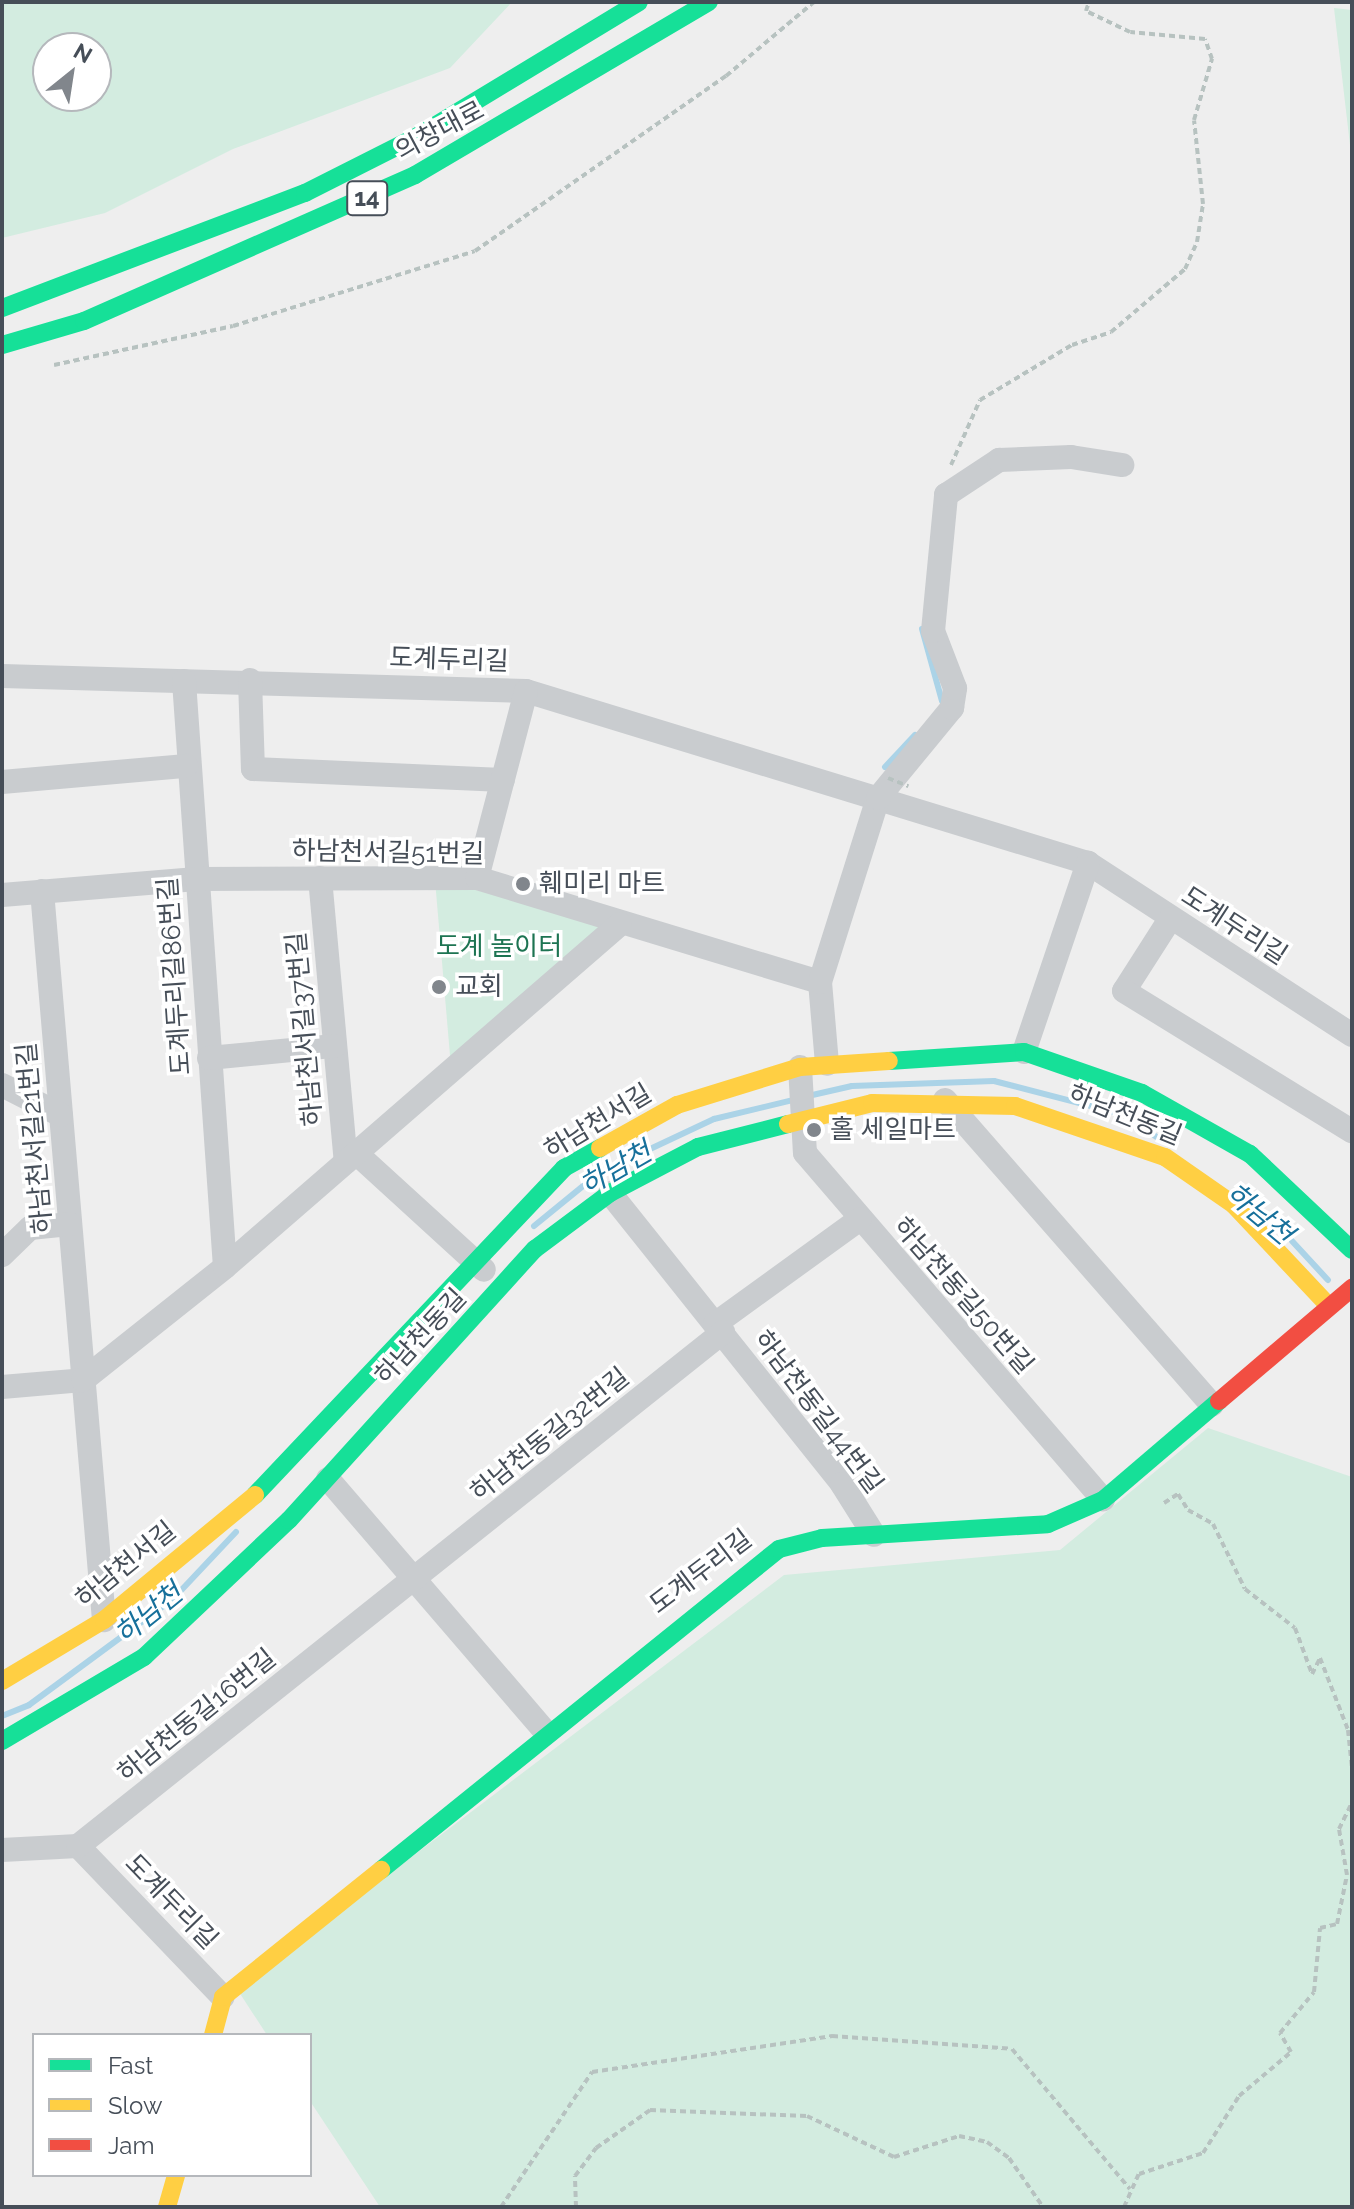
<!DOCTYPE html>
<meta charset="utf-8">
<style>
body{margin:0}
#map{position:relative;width:1354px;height:2209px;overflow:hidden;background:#eee;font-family:Raleway,"Noto Sans KR",sans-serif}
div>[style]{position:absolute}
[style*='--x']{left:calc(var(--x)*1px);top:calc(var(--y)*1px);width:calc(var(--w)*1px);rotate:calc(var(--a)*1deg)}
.green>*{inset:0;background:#d3ece0}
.stream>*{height:6px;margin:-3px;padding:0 3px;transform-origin:3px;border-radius:3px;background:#abd3e7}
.path>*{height:4px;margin-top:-2px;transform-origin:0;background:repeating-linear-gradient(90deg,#b7c2c0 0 6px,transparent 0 10px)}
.street>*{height:24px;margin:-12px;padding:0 12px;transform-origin:12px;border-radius:12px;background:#c9cccf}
.fast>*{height:18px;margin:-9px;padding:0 9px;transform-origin:9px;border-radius:9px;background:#16e098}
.slow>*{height:18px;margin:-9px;padding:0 9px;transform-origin:9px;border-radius:9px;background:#ffcf43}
.jam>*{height:18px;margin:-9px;padding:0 9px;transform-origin:9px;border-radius:9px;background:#f24e42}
.path-bridge>*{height:4px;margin-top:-2px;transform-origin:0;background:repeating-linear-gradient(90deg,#b7c2c0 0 6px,transparent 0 10px)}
.dots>*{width:22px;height:22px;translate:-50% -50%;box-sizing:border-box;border:4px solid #fff;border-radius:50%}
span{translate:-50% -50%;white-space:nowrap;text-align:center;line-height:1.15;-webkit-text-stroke:7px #fff;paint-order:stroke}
.shield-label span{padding:2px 6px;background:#fff;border:2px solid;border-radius:6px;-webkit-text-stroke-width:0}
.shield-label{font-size:24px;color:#464e58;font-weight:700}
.street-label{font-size:26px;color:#464e58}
.poi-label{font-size:26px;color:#464e58}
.left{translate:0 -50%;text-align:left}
.park-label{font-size:26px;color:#1d7452}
.water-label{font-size:28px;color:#17709b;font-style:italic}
.frame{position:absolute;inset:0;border:4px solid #464e58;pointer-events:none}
.legend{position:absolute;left:32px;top:2033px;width:280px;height:144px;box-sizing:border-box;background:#fff;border:2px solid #b5b8bc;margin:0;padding:10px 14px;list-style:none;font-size:24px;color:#464e58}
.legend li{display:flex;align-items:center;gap:16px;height:40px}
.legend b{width:40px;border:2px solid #b5b8bc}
.north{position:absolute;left:32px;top:32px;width:80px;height:80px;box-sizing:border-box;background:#fff;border:2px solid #b5b8bc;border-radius:50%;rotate:30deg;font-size:22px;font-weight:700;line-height:32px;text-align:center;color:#464e58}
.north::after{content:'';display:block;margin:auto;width:28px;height:36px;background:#81868c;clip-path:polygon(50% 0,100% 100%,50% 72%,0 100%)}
</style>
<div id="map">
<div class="green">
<i style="clip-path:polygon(evenodd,2px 2px,512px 2px,450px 68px,233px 149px,105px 213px,2px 238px,2px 2px,48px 48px,96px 48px,96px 96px,48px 96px,48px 48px)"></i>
<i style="clip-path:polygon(1334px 8px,1352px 10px,1352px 162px)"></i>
<i style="clip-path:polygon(435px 880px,616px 924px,451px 1067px)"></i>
<i style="clip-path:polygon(1208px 1428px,1352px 1477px,1352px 2207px,380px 2207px,310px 2101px,310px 2035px,267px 2035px,237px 1989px,784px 1575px,1060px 1550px)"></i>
</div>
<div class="stream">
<i style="--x:922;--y:629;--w:75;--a:74.5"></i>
<i style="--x:885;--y:767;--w:44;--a:-46.8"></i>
<i style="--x:808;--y:1096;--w:45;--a:-12.8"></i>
<i style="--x:852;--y:1086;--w:142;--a:-2"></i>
<i style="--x:994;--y:1081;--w:135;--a:14.5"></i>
<i style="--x:1125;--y:1115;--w:38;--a:35"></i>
<i style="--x:534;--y:1226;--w:84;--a:-39.2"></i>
<i style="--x:599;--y:1173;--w:127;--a:-25.2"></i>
<i style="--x:714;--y:1119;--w:85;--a:-13.5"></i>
<i style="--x:1292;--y:1241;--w:53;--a:47.3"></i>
<i style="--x:2;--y:1716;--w:29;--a:-22"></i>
<i style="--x:29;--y:1705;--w:179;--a:-36.4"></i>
<i style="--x:173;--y:1599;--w:92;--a:-46.8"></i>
</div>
<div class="path">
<i style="--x:54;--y:365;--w:183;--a:-12.3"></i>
<i style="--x:233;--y:326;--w:253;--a:-17.2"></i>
<i style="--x:475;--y:251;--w:306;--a:-34.9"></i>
<i style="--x:726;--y:76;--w:115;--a:-40.1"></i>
<i style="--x:951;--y:465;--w:71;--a:-66"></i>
<i style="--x:980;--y:400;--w:107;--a:-30.9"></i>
<i style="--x:1072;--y:345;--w:41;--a:-18.4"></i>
<i style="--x:1111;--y:332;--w:97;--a:-40.4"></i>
<i style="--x:1185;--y:269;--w:30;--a:-66"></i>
<i style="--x:1197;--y:242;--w:38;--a:-81"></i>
<i style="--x:1203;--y:204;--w:84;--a:-96.1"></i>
<i style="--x:1194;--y:120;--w:64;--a:-73.6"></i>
<i style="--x:1212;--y:59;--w:21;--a:-109"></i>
<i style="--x:1205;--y:39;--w:75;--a:-174.7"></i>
<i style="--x:1130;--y:32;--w:49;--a:-154.5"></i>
<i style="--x:1086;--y:11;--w:9;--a:-72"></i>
<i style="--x:1164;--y:1503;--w:17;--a:-33"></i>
<i style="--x:1178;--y:1494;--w:19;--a:58"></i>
<i style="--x:1188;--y:1510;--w:29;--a:29"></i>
<i style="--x:1213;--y:1524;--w:72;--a:63.8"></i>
<i style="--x:1245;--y:1589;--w:63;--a:38"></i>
<i style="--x:1295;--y:1628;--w:49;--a:69.7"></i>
<i style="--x:1312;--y:1674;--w:18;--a:-63"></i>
<i style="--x:1320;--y:1658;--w:77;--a:68.7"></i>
<i style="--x:1348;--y:1730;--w:38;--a:84"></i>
<i style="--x:501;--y:2207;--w:163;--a:-56"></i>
<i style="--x:592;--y:2072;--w:243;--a:-8.5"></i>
<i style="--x:832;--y:2036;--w:180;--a:4.1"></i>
<i style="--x:1012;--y:2049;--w:183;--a:49.9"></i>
<i style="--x:576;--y:2207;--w:31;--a:-92"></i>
<i style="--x:575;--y:2176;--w:35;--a:-53"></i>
<i style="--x:596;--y:2148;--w:66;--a:-35.1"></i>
<i style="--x:650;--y:2110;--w:157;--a:2.2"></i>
<i style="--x:807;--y:2116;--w:96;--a:25.2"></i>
<i style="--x:894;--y:2157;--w:68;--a:-17.9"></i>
<i style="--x:959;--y:2136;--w:29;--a:12"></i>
<i style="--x:987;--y:2142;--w:27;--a:36"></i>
<i style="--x:1009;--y:2158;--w:60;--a:55.2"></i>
<i style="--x:1124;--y:2207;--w:36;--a:-66"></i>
<i style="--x:1139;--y:2174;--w:67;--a:-18.2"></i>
<i style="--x:1203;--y:2153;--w:67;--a:-57.7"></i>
<i style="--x:1239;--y:2096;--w:68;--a:-40.2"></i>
<i style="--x:1291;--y:2052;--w:22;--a:-120"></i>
<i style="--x:1280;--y:2033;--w:53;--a:-50.3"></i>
<i style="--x:1314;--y:1992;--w:64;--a:-84.6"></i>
<i style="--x:1320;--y:1928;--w:17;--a:-13"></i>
<i style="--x:1337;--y:1924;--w:50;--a:-78.5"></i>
<i style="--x:1347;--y:1875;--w:47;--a:-99.9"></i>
<i style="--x:1339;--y:1829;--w:30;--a:-64"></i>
</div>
<div class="street">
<i style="--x:2;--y:676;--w:524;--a:1.64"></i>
<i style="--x:526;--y:691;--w:588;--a:17.02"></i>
<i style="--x:1088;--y:863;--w:315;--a:33.1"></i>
<i style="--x:250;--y:680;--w:89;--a:88.1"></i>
<i style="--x:253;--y:769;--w:250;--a:2.5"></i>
<i style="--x:184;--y:681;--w:587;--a:86"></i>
<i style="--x:2;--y:782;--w:185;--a:-5"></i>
<i style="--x:320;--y:878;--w:285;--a:84.8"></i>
<i style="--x:477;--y:878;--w:193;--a:-75.3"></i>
<i style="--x:42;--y:891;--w:732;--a:85.14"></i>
<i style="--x:2;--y:895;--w:195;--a:-4.7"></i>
<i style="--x:196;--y:879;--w:281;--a:-0.2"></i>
<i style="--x:477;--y:878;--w:358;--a:16.9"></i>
<i style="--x:820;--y:982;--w:82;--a:85.1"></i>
<i style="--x:1170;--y:919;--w:85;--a:122.6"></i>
<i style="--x:1124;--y:991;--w:268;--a:31.6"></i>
<i style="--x:820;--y:982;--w:193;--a:-72.5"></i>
<i style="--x:878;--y:798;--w:117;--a:-50.6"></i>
<i style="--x:952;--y:708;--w:20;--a:-81"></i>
<i style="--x:955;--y:688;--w:61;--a:-111.1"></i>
<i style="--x:933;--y:631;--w:137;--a:-84.5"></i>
<i style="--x:946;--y:495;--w:64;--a:-33.4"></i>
<i style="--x:999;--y:460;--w:72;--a:-2.4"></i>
<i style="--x:1071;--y:457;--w:52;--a:8.9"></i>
<i style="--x:1024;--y:1052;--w:200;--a:-71.3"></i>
<i style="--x:209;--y:1058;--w:126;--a:-5.5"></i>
<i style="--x:800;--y:1067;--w:86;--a:86.7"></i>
<i style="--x:805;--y:1153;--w:457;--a:49.3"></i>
<i style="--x:2;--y:1085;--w:66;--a:27"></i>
<i style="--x:945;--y:1100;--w:405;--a:48.8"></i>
<i style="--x:356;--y:1153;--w:173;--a:42.4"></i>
<i style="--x:610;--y:1193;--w:372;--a:51.4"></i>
<i style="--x:842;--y:1484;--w:60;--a:57.9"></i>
<i style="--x:2;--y:1255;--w:39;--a:-44"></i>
<i style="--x:30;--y:1228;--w:40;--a:-5.7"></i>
<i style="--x:715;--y:1324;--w:179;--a:-35.9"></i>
<i style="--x:2;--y:1387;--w:81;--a:-4.9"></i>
<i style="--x:83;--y:1380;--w:181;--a:-38.5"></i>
<i style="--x:225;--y:1267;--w:523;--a:-40.97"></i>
<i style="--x:328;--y:1479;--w:333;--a:49.3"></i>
<i style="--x:78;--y:1846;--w:209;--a:46.2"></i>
<i style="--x:2;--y:1850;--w:76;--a:-3"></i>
<i style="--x:78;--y:1846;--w:825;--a:-38.55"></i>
</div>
<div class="fast">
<i style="--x:2;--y:308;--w:324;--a:-20.8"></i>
<i style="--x:305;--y:193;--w:127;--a:-26.8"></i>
<i style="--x:418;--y:136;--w:258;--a:-31.2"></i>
<i style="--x:2;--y:345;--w:85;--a:-16.3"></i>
<i style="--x:84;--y:321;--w:362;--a:-23.8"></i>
<i style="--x:415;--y:175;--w:341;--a:-30.5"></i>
<i style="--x:889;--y:1061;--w:135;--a:-3.8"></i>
<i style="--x:1024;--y:1052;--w:125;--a:19.2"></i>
<i style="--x:1142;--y:1093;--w:124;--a:29.5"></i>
<i style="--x:1250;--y:1154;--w:140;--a:43.3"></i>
<i style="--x:255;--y:1495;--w:450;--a:-46.6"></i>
<i style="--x:564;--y:1168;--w:41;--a:-29.1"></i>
<i style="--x:2;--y:1741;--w:165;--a:-30.6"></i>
<i style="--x:144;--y:1657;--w:199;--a:-43.4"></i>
<i style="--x:289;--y:1520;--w:366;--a:-47.8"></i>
<i style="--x:535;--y:1249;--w:94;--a:-36.7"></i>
<i style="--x:610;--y:1193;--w:99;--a:-27.6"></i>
<i style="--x:698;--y:1147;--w:93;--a:-14.3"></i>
<i style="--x:381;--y:1870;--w:511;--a:-38.89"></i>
<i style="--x:779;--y:1549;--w:44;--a:-14.3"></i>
<i style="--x:822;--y:1538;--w:226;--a:-3.5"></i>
<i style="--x:1048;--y:1524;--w:60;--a:-23.6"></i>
<i style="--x:1103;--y:1500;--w:153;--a:-40.5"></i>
</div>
<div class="slow">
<i style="--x:788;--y:1124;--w:87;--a:-14"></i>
<i style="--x:872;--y:1103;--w:143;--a:1.2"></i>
<i style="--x:1015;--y:1106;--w:158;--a:18.8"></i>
<i style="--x:1165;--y:1157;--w:84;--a:34.8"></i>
<i style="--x:1234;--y:1205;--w:136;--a:46.8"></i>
<i style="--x:600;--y:1148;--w:88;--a:-29.2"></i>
<i style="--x:677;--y:1105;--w:129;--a:-17.2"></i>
<i style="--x:800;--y:1067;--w:89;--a:-3.9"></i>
<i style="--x:2;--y:1681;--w:119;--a:-30.9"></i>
<i style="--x:104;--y:1620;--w:196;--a:-39.6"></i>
<i style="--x:213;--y:2035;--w:39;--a:-75"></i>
<i style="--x:223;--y:1997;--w:203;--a:-38.8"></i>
<i style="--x:167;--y:2207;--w:33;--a:-74"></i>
</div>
<div class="jam">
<i style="--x:1219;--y:1401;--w:175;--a:-40.4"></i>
</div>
<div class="path-bridge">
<i style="--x:888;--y:778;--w:22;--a:22"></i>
</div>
<div class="dots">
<i style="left:523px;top:884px;background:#81868c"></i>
<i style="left:439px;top:987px;background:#81868c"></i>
<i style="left:814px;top:1130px;background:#81868c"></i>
</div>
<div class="shield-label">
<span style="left:367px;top:198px">14</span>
</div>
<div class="street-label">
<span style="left:440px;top:131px;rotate:-28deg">의창대로</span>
<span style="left:449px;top:660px;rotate:2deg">도계두리길</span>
<span style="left:388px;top:853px;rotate:1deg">하남천서길51번길</span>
<span style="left:1234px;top:926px;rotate:33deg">도계두리길</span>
<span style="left:175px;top:976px;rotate:-94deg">도계두리길86번길</span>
<span style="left:305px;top:1029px;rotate:-95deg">하남천서길37번길</span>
<span style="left:1125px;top:1115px;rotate:22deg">하남천동길</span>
<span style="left:598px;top:1122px;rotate:-31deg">하남천서길</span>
<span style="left:35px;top:1138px;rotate:-95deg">하남천서길21번길</span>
<span style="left:963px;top:1296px;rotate:49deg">하남천동길50번길</span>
<span style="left:421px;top:1337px;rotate:-47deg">하남천동길</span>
<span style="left:818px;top:1412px;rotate:53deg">하남천동길44번길</span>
<span style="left:550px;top:1435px;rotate:-39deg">하남천동길32번길</span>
<span style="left:126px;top:1565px;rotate:-39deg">하남천서길</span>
<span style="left:701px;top:1572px;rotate:-37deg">도계두리길</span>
<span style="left:197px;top:1716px;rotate:-39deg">하남천동길16번길</span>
<span style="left:171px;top:1902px;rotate:46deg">도계두리길</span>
</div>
<div class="poi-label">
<span class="left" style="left:539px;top:884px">훼미리 마트</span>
<span class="left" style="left:455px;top:987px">교회</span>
<span class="left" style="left:830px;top:1130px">홀 세일마트</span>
</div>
<div class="park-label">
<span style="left:499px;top:947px">도계 놀이터</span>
</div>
<div class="water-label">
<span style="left:616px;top:1169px;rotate:-30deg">하남천</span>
<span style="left:1259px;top:1214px;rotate:40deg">하남천</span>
<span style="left:149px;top:1614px;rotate:-39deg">하남천</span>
</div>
<div class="frame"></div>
<ul class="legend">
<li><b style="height:10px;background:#16e098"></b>Fast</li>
<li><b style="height:10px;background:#ffcf43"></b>Slow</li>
<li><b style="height:10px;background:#f24e42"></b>Jam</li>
</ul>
<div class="north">N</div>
</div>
